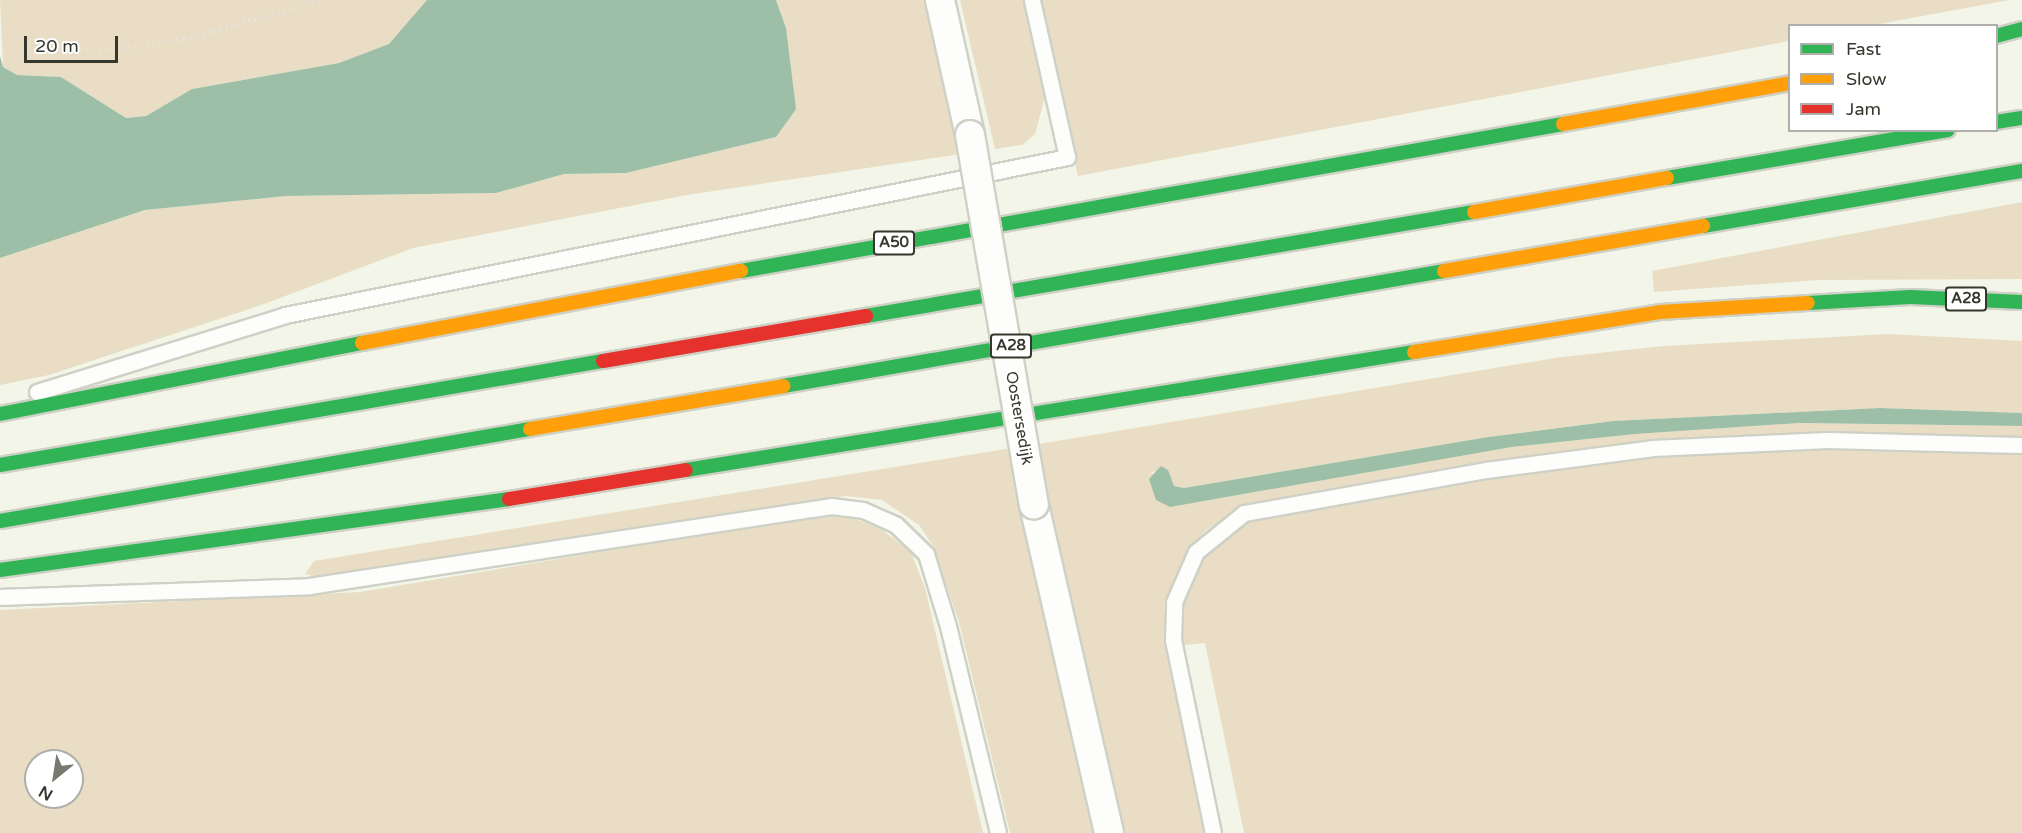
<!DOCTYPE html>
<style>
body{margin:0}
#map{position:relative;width:2022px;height:833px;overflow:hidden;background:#f2f5e7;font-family:"Varela Round",sans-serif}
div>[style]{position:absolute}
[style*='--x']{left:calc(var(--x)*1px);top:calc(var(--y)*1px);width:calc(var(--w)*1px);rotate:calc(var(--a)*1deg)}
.green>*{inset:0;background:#e9dec5}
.water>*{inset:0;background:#9ebfa7}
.path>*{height:4px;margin-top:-2px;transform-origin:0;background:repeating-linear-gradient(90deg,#e4e4e0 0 1.5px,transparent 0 6px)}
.roads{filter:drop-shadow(2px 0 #cfd1c6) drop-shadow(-2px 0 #cfd1c6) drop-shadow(0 2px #cfd1c6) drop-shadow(0 -2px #cfd1c6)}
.lane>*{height:15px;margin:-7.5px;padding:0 7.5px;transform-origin:7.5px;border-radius:7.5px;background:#fdfefb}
.street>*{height:28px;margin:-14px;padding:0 14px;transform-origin:14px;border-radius:14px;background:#fdfefb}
.fast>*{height:14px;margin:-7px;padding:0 7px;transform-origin:7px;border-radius:7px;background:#30b455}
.slow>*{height:14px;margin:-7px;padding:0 7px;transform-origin:7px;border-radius:7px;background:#ff9f0a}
.jam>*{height:14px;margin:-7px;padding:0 7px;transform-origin:7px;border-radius:7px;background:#e5322d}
.bridges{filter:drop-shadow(2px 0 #cfd1c6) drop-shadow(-2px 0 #cfd1c6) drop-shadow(0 2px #cfd1c6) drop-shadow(0 -2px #cfd1c6)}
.street-bridge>*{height:28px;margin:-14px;padding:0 14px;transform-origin:14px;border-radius:14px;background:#fdfefb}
span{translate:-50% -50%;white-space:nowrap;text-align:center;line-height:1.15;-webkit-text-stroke:5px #fff;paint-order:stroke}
.shield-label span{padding:2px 4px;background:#fff;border:2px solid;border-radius:4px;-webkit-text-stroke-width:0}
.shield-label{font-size:15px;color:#35372d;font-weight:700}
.street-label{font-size:16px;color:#35372d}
.legend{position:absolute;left:1788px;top:24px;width:210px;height:108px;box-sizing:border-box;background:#fff;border:2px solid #aeafab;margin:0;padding:8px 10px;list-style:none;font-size:18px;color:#35372d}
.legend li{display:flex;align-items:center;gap:12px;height:30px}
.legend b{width:30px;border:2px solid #aeafab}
.north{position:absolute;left:24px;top:749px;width:60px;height:60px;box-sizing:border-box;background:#fff;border:2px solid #aeafab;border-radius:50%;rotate:210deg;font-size:16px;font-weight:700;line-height:24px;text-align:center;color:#35372d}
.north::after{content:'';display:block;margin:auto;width:21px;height:27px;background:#777a6e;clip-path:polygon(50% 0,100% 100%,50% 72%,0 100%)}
.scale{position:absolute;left:24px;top:36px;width:94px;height:27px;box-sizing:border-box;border:3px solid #35372d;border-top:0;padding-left:8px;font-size:18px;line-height:21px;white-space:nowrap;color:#35372d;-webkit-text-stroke:4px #fff;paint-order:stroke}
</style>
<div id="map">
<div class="green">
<i style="clip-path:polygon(0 0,427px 0,390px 44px,339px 63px,192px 89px,146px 116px,126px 118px,61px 77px,17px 75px,3px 67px)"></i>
<i style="clip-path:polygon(776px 0,932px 0,961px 154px,687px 195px,413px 248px,264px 304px,49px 375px,0 385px,0 258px,145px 210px,285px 196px,496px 193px,564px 174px,626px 173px,776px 137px,786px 28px)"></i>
<i style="clip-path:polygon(960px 0,1024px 0,1046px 93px,1035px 134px,1022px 145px,995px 149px)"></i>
<i style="clip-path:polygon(1037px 0,2009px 0,1874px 25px,1790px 26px,1789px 41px,1078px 176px)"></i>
<i style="clip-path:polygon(2022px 202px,2022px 279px,1819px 280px,1654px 292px,1652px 271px)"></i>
<i style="clip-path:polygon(1888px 334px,2022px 341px,2022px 413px,1880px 408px,1613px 421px,1488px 437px,1184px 488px,1174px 486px,1167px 470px,1151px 472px,1193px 503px,1512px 447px,1635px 434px,1800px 423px,2022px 426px,2022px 438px,1828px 433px,1485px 463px,1241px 507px,1205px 531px,1190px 548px,1167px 601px,1167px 634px,1206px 833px,1120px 833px,1088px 708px,1039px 444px,1561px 357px,1664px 346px)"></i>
<i style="clip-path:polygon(1828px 447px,2022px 452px,2022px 833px,1244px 833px,1205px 643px,1182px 645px,1180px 638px,1181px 603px,1202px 556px,1247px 520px,1487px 477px,1653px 455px)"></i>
<i style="clip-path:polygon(1012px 448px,1100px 833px,1010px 833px,959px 622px,933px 546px,919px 525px,882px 500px,846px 496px,321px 578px,305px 574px,314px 561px)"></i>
<i style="clip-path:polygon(evenodd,826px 514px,853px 518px,881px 529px,911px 552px,925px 588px,983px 833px,0 833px,0 610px,360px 592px,826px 514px,36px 761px,72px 761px,72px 797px,36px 797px,36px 761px)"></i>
</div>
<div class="water">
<i style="clip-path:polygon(427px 0,776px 0,786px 28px,796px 109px,776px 137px,626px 173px,564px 174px,496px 193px,286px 196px,145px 210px,0 258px,0 56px,3px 67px,17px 75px,61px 77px,126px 118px,146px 116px,192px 89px,339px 63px,389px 44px)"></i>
<i style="clip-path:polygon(1880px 408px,2022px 413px,2022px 426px,1800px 423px,1635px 434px,1512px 447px,1170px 507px,1156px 500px,1149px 479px,1161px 466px,1168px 470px,1174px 486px,1184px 488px,1488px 437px,1613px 421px)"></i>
</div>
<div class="path">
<i style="--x:21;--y:50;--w:96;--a:-0.6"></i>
<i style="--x:117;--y:49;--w:69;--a:-8.4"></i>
<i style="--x:185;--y:39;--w:143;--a:-15.8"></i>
</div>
<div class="roads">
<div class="lane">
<i style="--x:37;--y:392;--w:260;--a:-17.2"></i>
<i style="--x:285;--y:315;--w:798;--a:-11.42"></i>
<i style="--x:1067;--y:157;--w:161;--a:-102.6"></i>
<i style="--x:0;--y:597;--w:309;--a:-2"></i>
<i style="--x:309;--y:586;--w:528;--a:-8.71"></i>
<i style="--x:831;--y:506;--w:32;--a:7"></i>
<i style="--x:863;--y:510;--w:36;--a:24"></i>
<i style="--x:896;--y:525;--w:42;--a:44"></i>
<i style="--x:926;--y:554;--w:75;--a:73"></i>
<i style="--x:948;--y:626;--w:213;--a:76.4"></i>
<i style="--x:1213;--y:833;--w:198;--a:-101.7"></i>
<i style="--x:1173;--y:639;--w:37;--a:-88"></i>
<i style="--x:1174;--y:602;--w:55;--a:-66.3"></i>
<i style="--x:1196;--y:552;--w:62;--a:-39.1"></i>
<i style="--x:1244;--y:513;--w:246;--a:-10.1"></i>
<i style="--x:1486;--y:470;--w:167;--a:-7.5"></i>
<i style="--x:1652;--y:448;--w:176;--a:-2.6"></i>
<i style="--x:1828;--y:440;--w:194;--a:1.5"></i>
</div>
<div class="street">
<i style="--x:940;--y:0;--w:138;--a:77.5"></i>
<i style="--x:1034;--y:505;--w:336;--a:77.1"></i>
</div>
<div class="fast">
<i style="--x:1996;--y:36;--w:27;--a:-15"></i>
<i style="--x:1996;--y:122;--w:26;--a:-9"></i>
<i style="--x:1667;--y:178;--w:285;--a:-9.7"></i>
<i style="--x:1703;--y:226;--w:324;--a:-9.8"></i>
<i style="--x:741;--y:271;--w:835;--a:-10.14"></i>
<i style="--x:1808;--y:303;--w:102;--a:-3.4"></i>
<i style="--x:1910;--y:297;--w:112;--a:2.6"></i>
<i style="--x:866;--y:316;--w:617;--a:-9.71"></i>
<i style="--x:783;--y:386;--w:671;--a:-9.87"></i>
<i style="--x:0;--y:414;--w:369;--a:-11.1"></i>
<i style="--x:0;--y:465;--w:612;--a:-9.79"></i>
<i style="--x:686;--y:470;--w:738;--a:-9.21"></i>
<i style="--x:0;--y:521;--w:538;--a:-9.85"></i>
<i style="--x:0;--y:570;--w:514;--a:-7.94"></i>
</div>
<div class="slow">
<i style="--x:1563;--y:124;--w:231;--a:-10.2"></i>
<i style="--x:1474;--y:212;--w:196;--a:-10"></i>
<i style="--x:1444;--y:271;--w:263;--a:-9.9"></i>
<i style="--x:362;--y:343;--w:386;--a:-10.8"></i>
<i style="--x:1414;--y:352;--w:249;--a:-9.2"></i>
<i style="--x:1660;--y:312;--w:148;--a:-3.5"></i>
<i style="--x:530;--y:429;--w:257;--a:-9.6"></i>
</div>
<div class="jam">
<i style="--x:603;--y:361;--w:267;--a:-9.7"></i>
<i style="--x:509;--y:499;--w:179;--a:-9.3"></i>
</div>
</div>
<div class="bridges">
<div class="street-bridge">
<i style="--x:970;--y:135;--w:375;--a:80.2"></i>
</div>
</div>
<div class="shield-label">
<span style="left:894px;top:243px">A50</span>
<span style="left:1966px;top:299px">A28</span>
<span style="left:1011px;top:346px">A28</span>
</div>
<div class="street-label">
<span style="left:1019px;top:418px;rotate:80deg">Oostersedijk</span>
</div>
<ul class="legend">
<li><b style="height:8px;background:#30b455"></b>Fast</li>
<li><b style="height:8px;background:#ff9f0a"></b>Slow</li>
<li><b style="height:8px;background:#e5322d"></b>Jam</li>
</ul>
<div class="north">N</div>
<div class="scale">20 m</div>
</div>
